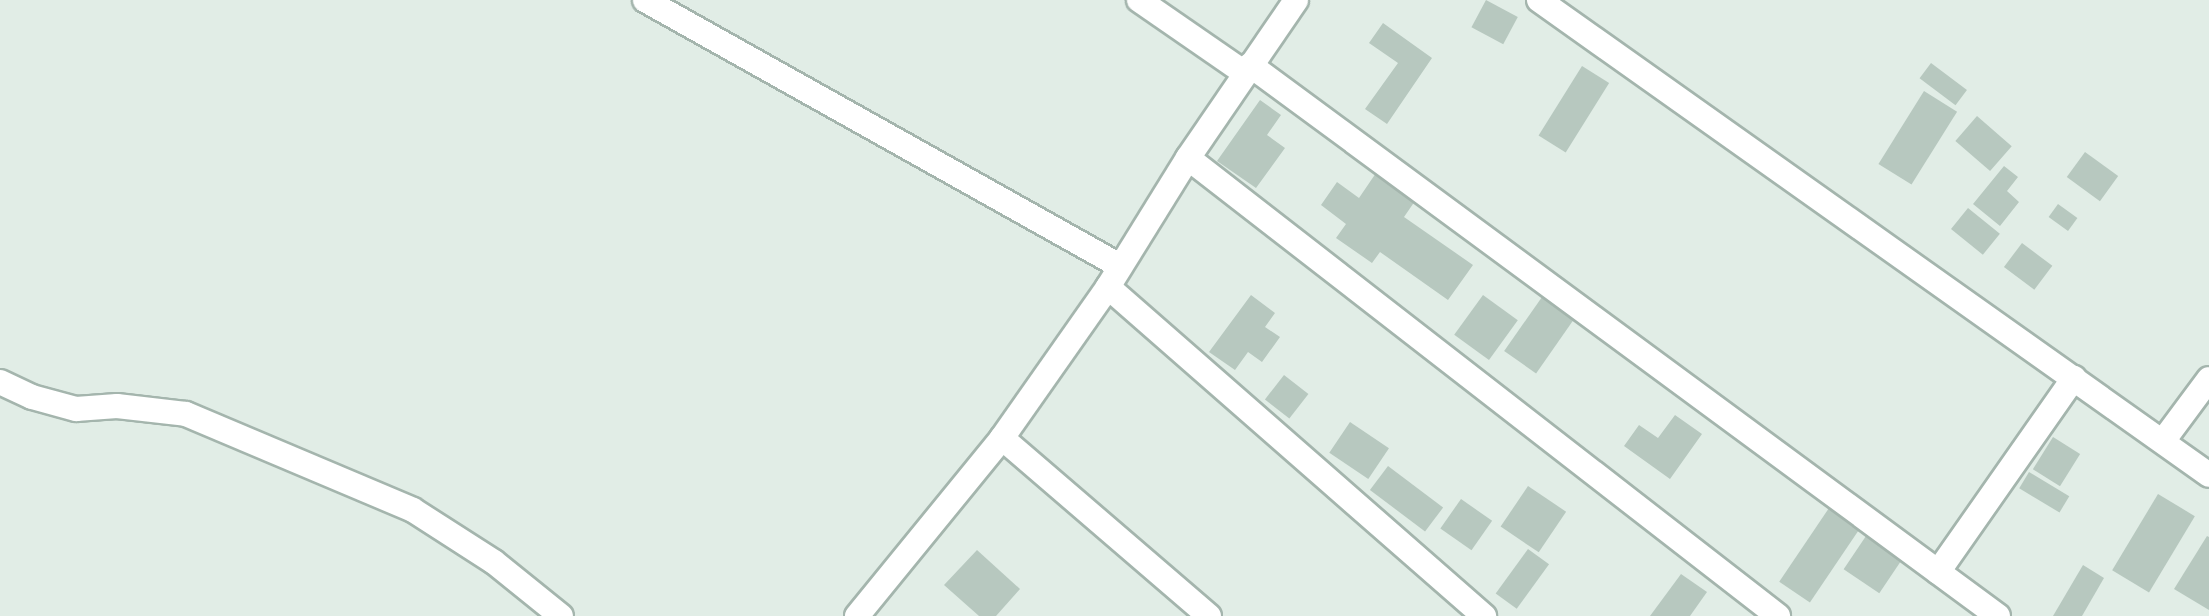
<!DOCTYPE html>
<style>
body{margin:0}
#map{position:relative;width:2209px;height:616px;overflow:hidden;background:#e1ede6;font-family:"Alegreya Sans",sans-serif}
div>[style]{position:absolute}
[style*='--x']{left:calc(var(--x)*1px);top:calc(var(--y)*1px);width:calc(var(--w)*1px);rotate:calc(var(--a)*1deg)}
.building>*{inset:0;background:#b7c8bf;transform-origin:0 0}
.roads{filter:drop-shadow(2px 0 #a4b5ad) drop-shadow(-2px 0 #a4b5ad) drop-shadow(0 2px #a4b5ad) drop-shadow(0 -2px #a4b5ad)}
.minor>*{height:24px;margin:-12px;padding:0 12px;transform-origin:12px;border-radius:12px;background:#fff}
span{translate:-50% -50%;white-space:nowrap;text-align:center;line-height:1.15;-webkit-text-stroke:8px #f2f9f5;paint-order:stroke}
</style>
<div id="map">
<div class="building">
<i style="left:1486px;top:0;width:36px;height:31px;rotate:28deg"></i>
<i style="clip-path:polygon(1383px 23px,1432px 58px,1387px 124px,1365px 109px,1398px 63px,1369px 43px)"></i>
<i style="left:1931px;top:63px;width:45px;height:19px;rotate:37deg"></i>
<i style="left:1582px;top:66px;width:32px;height:82px;rotate:32deg"></i>
<i style="left:1924px;top:91px;width:39px;height:86px;rotate:32deg"></i>
<i style="clip-path:polygon(1260px 100px,1281px 115px,1267px 135px,1285px 148px,1256px 188px,1217px 161px)"></i>
<i style="left:1977px;top:116px;width:46px;height:33px;rotate:41deg"></i>
<i style="left:2085px;top:152px;width:41px;height:31px;rotate:36deg"></i>
<i style="clip-path:polygon(2004px 166px,2018px 177px,2007px 191px,2019px 202px,2000px 226px,1973px 204px)"></i>
<i style="clip-path:polygon(1376px 173px,1415px 201px,1404px 217px,1473px 265px,1448px 300px,1380px 252px,1372px 263px,1336px 238px,1346px 224px,1321px 205px,1337px 182px,1359px 198px)"></i>
<i style="left:2058px;top:204px;width:24px;height:16px;rotate:36deg"></i>
<i style="left:1968px;top:208px;width:41px;height:27px;rotate:39deg"></i>
<i style="left:2022px;top:243px;width:38px;height:30px;rotate:37deg"></i>
<i style="clip-path:polygon(1251px 295px,1275px 313px,1265px 327px,1280px 337px,1262px 362px,1248px 352px,1235px 370px,1209px 352px)"></i>
<i style="left:1483px;top:295px;width:43px;height:49px;rotate:36deg"></i>
<i style="left:1542px;top:297px;width:39px;height:66px;rotate:35deg"></i>
<i style="left:1284px;top:375px;width:31px;height:31px;rotate:38deg"></i>
<i style="clip-path:polygon(1675px 415px,1702px 434px,1670px 479px,1624px 446px,1639px 425px,1658px 438px)"></i>
<i style="left:1350px;top:422px;width:47px;height:37px;rotate:34deg"></i>
<i style="left:2053px;top:437px;width:32px;height:38px;rotate:32deg"></i>
<i style="left:1388px;top:466px;width:69px;height:30px;rotate:37deg"></i>
<i style="left:2029px;top:472px;width:47px;height:19px;rotate:31deg"></i>
<i style="left:1528px;top:486px;width:46px;height:49px;rotate:34deg"></i>
<i style="left:2158px;top:494px;width:43px;height:89px;rotate:31deg"></i>
<i style="left:1461px;top:499px;width:38px;height:36px;rotate:35deg"></i>
<i style="left:1829px;top:508px;width:37px;height:89px;rotate:34deg"></i>
<i style="left:1866px;top:536px;width:43px;height:40px;rotate:34deg"></i>
<i style="clip-path:polygon(2207px 536px,2209px 537px,2209px 610px,2174px 589px)"></i>
<i style="left:1528px;top:549px;width:26px;height:55px;rotate:36deg"></i>
<i style="clip-path:polygon(977px 550px,1020px 589px,996px 616px,979px 616px,944px 585px)"></i>
<i style="clip-path:polygon(2083px 565px,2104px 578px,2082px 616px,2053px 616px)"></i>
<i style="clip-path:polygon(1681px 574px,1707px 592px,1690px 616px,1650px 616px)"></i>
</div>
<div class="roads">
<div class="minor">
<i style="--x:645;--y:0;--w:544;--a:29.25"></i>
<i style="--x:1139;--y:0;--w:129;--a:34.6"></i>
<i style="--x:1539;--y:0;--w:821;--a:35.33"></i>
<i style="--x:1250;--y:65;--w:929;--a:36.38"></i>
<i style="--x:1188;--y:158;--w:747;--a:37.82"></i>
<i style="--x:1108;--y:287;--w:500;--a:41.2"></i>
<i style="--x:0;--y:382;--w:35;--a:25"></i>
<i style="--x:32;--y:397;--w:46;--a:15.3"></i>
<i style="--x:76;--y:409;--w:41;--a:-4.2"></i>
<i style="--x:117;--y:406;--w:69;--a:6.6"></i>
<i style="--x:186;--y:414;--w:246;--a:22.9"></i>
<i style="--x:413;--y:510;--w:96;--a:32.7"></i>
<i style="--x:494;--y:562;--w:86;--a:38.9"></i>
<i style="--x:1002;--y:438;--w:273;--a:40.7"></i>
<i style="--x:2163;--y:441;--w:77;--a:-53.4"></i>
<i style="--x:1938;--y:572;--w:237;--a:-55"></i>
<i style="--x:857;--y:616;--w:230;--a:-50.8"></i>
<i style="--x:1002;--y:438;--w:184;--a:-54.9"></i>
<i style="--x:1108;--y:287;--w:152;--a:-58.2"></i>
<i style="--x:1188;--y:158;--w:191;--a:-55.6"></i>
</div>
</div>
</div>
